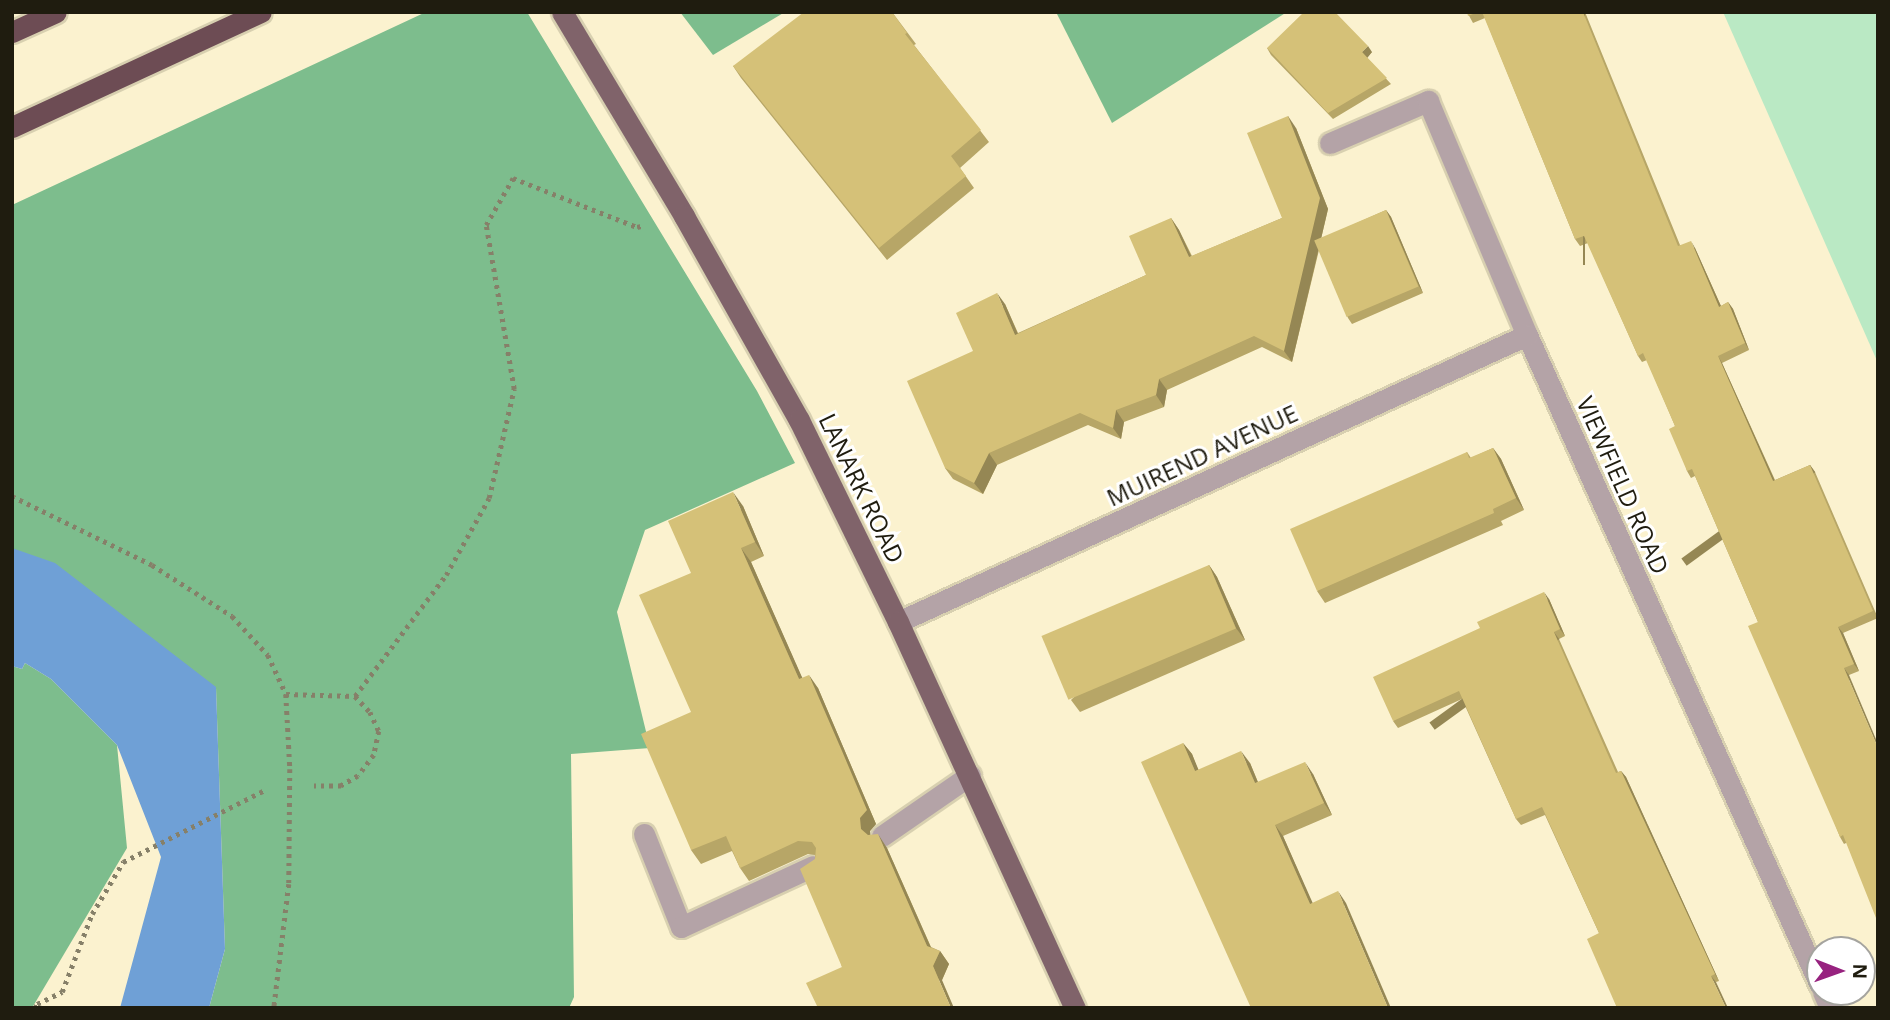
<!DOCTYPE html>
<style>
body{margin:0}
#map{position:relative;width:1890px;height:1020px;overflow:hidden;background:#fbf2cf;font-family:"Open Sans",sans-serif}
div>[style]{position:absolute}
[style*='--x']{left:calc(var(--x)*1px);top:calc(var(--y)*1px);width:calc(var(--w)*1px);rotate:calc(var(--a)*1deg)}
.green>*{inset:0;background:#bae9c4}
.forest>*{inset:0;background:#7dbd8d}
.water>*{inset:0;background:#6fa0d6}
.path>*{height:4.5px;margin-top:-2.25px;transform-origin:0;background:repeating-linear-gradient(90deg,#868069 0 3.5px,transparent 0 8.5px)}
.roads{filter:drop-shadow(2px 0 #d8d0b0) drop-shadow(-2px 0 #d8d0b0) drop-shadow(0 2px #d8d0b0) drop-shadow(0 -2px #d8d0b0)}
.minor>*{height:21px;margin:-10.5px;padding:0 10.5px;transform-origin:10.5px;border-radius:10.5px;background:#b4a3a7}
.major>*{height:21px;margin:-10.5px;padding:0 10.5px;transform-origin:10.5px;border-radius:10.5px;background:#80636a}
.highway>*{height:21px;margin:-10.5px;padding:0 10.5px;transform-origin:10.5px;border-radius:10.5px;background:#6d4c54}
.wall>*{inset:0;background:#b7a667}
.shaded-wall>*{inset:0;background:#958754;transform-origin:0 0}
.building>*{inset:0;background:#d5c178;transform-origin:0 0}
span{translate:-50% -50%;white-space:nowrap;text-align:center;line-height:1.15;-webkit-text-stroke:6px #fff;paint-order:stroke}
.street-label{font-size:24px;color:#1f1c0f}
.frame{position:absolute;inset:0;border:14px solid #1f1c0f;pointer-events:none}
.north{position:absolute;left:1806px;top:936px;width:70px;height:70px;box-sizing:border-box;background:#fff;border:2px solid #a5a49f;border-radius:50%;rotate:91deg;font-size:19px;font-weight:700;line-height:28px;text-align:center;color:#1f1c0f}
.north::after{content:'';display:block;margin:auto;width:24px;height:32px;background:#97227f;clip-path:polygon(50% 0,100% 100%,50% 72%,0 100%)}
</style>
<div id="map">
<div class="green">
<i style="clip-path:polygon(1723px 12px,1878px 12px,1878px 363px)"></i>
</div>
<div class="forest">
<i style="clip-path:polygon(426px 12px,527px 12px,757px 391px,795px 463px,645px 530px,617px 612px,650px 748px,571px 754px,574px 997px,569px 1008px,209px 1008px,225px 949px,216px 688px,12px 549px,12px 205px)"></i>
<i style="clip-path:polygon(680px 12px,785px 12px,713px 55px)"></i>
<i style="clip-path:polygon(1056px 12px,1287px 12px,1112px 123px)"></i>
<i style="clip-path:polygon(25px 663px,51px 679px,117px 745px,127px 848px,32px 1008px,12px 1008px,12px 666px,22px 669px)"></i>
</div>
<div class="water">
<i style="clip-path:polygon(12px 548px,55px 563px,216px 687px,225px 949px,209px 1008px,120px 1008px,161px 857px,117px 745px,51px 679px,25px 663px,22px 669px,12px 666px)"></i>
</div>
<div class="path">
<i style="--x:12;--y:496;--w:156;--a:26.2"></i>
<i style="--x:152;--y:565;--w:95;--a:32.5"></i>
<i style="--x:232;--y:616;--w:53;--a:47.3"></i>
<i style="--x:268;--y:655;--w:43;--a:65.2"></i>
<i style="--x:286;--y:694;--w:75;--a:86.9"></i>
<i style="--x:290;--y:769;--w:115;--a:90.5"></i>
<i style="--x:289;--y:884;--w:125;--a:96.9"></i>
<i style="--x:286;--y:694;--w:69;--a:1.7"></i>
<i style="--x:355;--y:696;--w:22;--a:47"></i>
<i style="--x:370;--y:712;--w:21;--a:65"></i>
<i style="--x:379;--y:731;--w:25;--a:102"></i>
<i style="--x:374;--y:755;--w:26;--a:127"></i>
<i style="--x:358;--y:776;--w:20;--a:150"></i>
<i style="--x:341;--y:786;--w:27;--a:180"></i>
<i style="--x:355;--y:696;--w:151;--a:-53.1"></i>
<i style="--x:446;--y:575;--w:88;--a:-60.8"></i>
<i style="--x:489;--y:498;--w:112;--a:-77.1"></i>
<i style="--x:514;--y:389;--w:166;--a:-99.7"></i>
<i style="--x:486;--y:225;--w:54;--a:-60.1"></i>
<i style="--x:513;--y:178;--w:133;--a:21.6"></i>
<i style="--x:637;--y:227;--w:8;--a:-14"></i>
<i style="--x:35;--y:1008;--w:4;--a:-63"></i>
<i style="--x:37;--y:1004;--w:28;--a:-26"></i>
<i style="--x:62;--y:992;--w:84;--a:-69"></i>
<i style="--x:92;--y:914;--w:61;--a:-59.2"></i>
<i style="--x:123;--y:862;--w:159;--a:-26.9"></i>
</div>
<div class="roads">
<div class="minor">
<i style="--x:1330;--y:143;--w:107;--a:-23.2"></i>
<i style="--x:1428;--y:101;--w:254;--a:67.1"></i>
<i style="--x:1527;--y:335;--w:713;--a:65.74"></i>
<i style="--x:898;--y:622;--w:691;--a:-24.53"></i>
<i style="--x:644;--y:834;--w:100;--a:68.3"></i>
<i style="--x:681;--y:927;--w:145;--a:-24.8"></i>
<i style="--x:882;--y:836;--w:107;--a:-34.7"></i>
<i style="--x:1823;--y:992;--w:17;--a:66"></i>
</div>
<div class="major">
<i style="--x:562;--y:12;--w:238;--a:59.1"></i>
<i style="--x:684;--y:216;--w:234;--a:60.6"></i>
<i style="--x:799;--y:420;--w:225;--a:63.9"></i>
<i style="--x:898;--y:622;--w:425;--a:65.4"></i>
</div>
<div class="highway">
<i style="--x:12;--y:32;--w:48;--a:-24.4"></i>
<i style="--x:12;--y:127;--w:274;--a:-24.8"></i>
</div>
</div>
<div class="wall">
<i style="clip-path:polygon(892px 12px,916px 44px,914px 45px,989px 142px,960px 168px,974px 188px,887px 260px,741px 78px,733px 66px)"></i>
<i style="clip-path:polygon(1467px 12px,1585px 12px,1680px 245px,1695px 248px,1721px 306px,1728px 302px,1733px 309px,1749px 350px,1722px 363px,1775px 480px,1810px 465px,1815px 472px,1878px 618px,1843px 633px,1859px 671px,1849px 675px,1846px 843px,1844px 844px,1840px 837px,1758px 622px,1695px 476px,1691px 478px,1687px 471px,1675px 426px,1647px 360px,1642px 362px,1638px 356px,1588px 243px,1580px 246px,1575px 239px,1485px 18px,1473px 23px)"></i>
<i style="clip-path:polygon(1267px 48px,1372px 52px,1367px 58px,1391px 84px,1333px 119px,1271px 55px)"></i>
<i style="clip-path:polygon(1296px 128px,1328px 209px,1321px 239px,1386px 210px,1391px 217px,1423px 293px,1352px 324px,1348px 318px,1319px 250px,1292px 362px,1262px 347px,1167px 390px,1164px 407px,1124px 422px,1121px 439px,1088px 425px,997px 465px,983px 494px,953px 479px,945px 468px,973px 351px,1005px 304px,1018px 333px,1146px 275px,1171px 218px,1179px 230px,1192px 256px,1282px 218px)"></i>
<i style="clip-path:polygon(1493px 448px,1501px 459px,1524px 510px,1501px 521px,1503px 525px,1325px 603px,1317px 591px,1467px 452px,1471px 458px)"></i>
<i style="clip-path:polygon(743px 506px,764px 556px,751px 562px,802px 678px,818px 688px,876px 824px,870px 831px,870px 835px,887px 848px,931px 947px,940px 951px,949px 964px,942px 980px,842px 967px,815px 859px,815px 855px,808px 854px,749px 881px,740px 868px,732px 851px,701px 864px,691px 850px,691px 573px)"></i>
<i style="clip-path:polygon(1209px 565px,1217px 577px,1245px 640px,1080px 712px,1071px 700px)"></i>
<i style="clip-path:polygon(1549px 599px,1565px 636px,1559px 639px,1618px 772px,1621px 771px,1626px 777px,1719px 981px,1716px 982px,1599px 933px,1545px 815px,1521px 825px,1516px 819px,1462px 699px,1398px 728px,1393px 721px)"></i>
<i style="clip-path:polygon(1183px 743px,1192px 754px,1198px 770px,1250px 763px,1258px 782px,1313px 774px,1332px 815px,1283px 836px,1312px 903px,1346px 903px,1251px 1008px)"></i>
</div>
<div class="shaded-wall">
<i style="left:1583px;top:12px;width:2px;height:253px"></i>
<i style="clip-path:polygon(1368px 46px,1372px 52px,1367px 58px,1362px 52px)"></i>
<i style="clip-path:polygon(1288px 116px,1296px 128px,1328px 209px,1292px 362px,1284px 351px)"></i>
<i style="clip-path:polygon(1386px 210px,1391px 217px,1423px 293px,1419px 286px)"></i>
<i style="clip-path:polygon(1171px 218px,1179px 230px,1197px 269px,1189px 257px)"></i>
<i style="clip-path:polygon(1691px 241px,1695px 248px,1724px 313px,1719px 307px)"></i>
<i style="clip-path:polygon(997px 293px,1005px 304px,1023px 346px,1015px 335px)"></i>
<i style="clip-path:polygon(1728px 302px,1733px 309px,1749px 350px,1745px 343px)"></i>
<i style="clip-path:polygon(1718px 356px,1722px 363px,1778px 488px,1773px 481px)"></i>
<i style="clip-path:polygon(1159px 379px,1167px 390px,1164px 407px,1156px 395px)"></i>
<i style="clip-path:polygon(1116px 410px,1124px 422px,1121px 439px,1113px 428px)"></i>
<i style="clip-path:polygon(1493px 448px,1501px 459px,1524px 510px,1516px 498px)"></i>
<i style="clip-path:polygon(989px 453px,997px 465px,983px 494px,974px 483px)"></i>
<i style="left:1810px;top:465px;width:9px;height:159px;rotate:54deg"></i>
<i style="clip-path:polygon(733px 492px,743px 506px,764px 556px,755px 542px)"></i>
<i style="clip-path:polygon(741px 548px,751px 562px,809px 693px,799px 679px)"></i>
<i style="clip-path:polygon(1209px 565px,1217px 577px,1245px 640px,1236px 628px)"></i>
<i style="clip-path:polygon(1544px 592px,1549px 599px,1565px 636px,1560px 629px)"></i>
<i style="clip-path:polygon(1838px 627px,1843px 633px,1859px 671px,1854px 664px)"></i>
<i style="left:1554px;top:632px;width:9px;height:154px;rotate:54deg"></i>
<i style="clip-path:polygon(1844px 668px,1849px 675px,1878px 744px,1878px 748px)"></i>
<i style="clip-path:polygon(809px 675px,818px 688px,876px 824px,870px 831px,871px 843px,861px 829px)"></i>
<i style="clip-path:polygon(1183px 743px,1192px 754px,1204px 783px,1195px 771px)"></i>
<i style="clip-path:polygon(1241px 751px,1250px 763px,1263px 795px,1255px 783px)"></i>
<i style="clip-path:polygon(1305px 762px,1313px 774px,1332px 815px,1324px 803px)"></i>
<i style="clip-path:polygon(1621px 771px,1626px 777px,1719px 981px,1715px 974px)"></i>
<i style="clip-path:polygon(1275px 825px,1283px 836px,1318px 915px,1310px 904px)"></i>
<i style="clip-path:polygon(878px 834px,887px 848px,936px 959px,927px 946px)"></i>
<i style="clip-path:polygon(1338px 891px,1346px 903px,1391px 1008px,1388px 1008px)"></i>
<i style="clip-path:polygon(940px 951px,949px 964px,942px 980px,954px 1008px,951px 1008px,933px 966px)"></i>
<i style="clip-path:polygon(1711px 976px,1716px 982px,1728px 1008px,1726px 1008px)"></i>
</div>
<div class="building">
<i style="clip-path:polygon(804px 12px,892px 12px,907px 33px,905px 34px,981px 130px,951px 156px,966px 176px,879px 248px,733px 66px)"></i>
<i style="clip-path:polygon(1304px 12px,1335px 12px,1368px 46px,1362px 52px,1387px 78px,1328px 113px,1267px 48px)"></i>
<i style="clip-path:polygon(1467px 12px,1478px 12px,1468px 16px)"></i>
<i style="clip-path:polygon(1482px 12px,1583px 12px,1678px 246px,1691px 241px,1719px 307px,1728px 302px,1745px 343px,1718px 356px,1773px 481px,1810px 465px,1873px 611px,1838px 627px,1854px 664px,1844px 668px,1878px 748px,1878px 923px,1843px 835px,1840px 837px,1748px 626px,1758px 622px,1692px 469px,1687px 471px,1669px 429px,1675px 426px,1643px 353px,1638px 356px,1584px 236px,1575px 239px)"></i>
<i style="clip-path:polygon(1288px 116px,1320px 198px,1284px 351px,1254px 336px,1159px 379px,1156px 395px,1116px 410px,1113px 428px,1080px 413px,989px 453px,974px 483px,945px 468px,907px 381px,973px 351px,956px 313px,997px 293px,1015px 335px,1146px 275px,1129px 236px,1171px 218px,1189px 257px,1282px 218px,1247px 133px)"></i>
<i style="left:1386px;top:210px;width:83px;height:78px;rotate:67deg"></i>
<i style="clip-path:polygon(1493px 448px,1516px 498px,1493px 509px,1494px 513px,1317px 591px,1290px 529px,1467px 452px,1469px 458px)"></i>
<i style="clip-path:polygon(733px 492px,755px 542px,741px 548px,799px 679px,809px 675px,842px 751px,867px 810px,860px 818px,861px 829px,868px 835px,878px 834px,927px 946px,940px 951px,933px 966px,951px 1008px,818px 1008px,806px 983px,842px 967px,800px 869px,815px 859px,816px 848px,812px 842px,798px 841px,740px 868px,726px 836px,691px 850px,641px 734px,691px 712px,639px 595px,691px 573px,668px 521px)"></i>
<i style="left:1209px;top:565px;width:69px;height:182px;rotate:67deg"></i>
<i style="clip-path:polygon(1544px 592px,1560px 629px,1554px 632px,1616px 773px,1621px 771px,1715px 974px,1711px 976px,1726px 1008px,1617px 1008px,1587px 939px,1599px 933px,1542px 807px,1516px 819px,1459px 691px,1393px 721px,1373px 677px,1480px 628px,1477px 622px)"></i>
<i style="clip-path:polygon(1183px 743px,1195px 771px,1241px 751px,1255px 783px,1305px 762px,1324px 803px,1275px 825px,1310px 904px,1338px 891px,1388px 1008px,1251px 1008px,1141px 762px)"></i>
</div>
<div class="street-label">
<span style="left:1202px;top:455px;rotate:-25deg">MUIREND AVENUE</span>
<span style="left:1623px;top:485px;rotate:66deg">VIEWFIELD ROAD</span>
<span style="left:862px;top:488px;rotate:64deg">LANARK ROAD</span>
</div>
<div class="frame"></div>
<div class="north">N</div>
</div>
